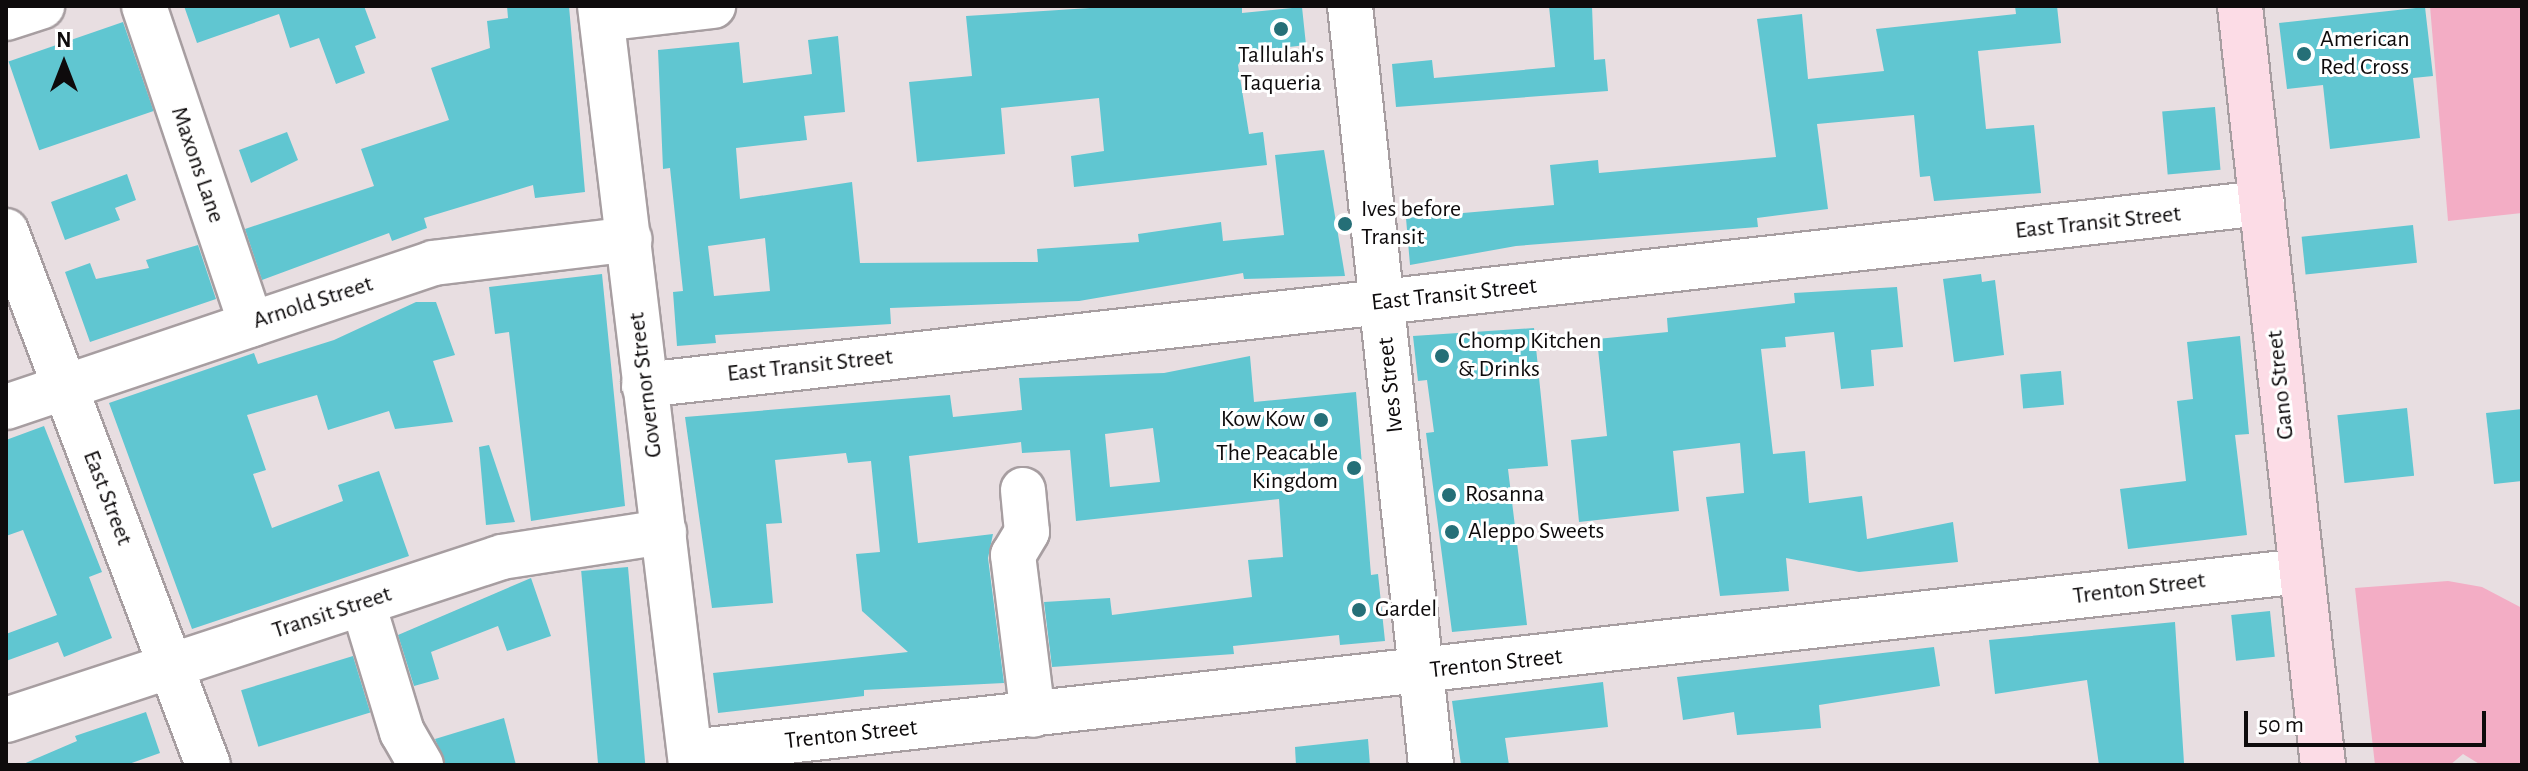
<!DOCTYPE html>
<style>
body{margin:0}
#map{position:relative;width:2528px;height:771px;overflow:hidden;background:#e8dee1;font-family:"Alegreya Sans",sans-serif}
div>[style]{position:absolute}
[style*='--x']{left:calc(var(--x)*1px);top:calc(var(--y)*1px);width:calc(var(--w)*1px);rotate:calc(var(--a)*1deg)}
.green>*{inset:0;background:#f3adc5}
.building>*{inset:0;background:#60c6d1;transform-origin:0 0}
.roads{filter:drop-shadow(2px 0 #a79ea1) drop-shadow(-2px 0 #a79ea1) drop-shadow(0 2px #a79ea1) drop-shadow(0 -2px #a79ea1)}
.minor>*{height:44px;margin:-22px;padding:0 22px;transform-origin:22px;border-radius:22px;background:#fff}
.major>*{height:44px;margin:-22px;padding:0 22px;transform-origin:22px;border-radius:22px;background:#fcdce6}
.dots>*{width:22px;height:22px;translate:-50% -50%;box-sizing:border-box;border:4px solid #fff;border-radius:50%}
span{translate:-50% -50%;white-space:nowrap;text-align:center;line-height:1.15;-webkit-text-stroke:6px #fff;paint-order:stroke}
.poi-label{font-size:24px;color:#0e0b0c}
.left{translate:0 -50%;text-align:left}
.right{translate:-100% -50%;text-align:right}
.street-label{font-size:24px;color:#0e0b0c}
.frame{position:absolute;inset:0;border:8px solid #0e0b0c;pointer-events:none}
.north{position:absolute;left:24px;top:24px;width:80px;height:80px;-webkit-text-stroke:6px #fff;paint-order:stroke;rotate:0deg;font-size:22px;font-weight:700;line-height:32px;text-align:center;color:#0e0b0c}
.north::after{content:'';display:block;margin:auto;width:28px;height:36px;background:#0e0b0c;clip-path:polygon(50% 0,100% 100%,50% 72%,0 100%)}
.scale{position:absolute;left:2244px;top:711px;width:242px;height:36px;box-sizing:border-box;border:4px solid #0e0b0c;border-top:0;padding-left:10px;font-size:24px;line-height:28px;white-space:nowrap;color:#0e0b0c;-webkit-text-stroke:6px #fff;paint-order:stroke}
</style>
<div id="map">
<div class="green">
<i style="clip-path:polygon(2430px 6px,2522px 6px,2522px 213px,2448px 221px)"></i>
<i style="clip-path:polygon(2448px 581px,2482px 587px,2522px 608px,2522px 765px,2481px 765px,2463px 754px,2450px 765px,2375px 765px,2355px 588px)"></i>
</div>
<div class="building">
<i style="clip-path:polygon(184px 6px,364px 6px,376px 38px,355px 46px,365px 73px,336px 84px,319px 38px,290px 48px,279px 14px,197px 43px)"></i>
<i style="clip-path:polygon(507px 6px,569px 6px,585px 192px,535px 198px,533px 185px,424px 218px,427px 228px,392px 241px,389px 233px,262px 280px,245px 229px,374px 186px,361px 149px,449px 120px,431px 68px,490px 48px,487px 21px,508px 18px)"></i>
<i style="clip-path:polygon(1121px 6px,1242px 6px,1242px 13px,1302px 7px,1306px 45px,1246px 52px,1238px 65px,1249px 134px,1263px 132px,1267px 165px,1074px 187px,1071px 156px,1104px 151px,1099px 98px,1001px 108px,1005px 154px,917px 162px,909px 82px,972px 76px,966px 16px)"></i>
<i style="clip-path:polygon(1549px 6px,1592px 6px,1594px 60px,1605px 59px,1608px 91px,1396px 107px,1392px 64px,1432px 60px,1434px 78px,1555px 67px)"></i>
<i style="clip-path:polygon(2015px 6px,2057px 6px,2061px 43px,1978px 51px,1986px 129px,2034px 125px,2041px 193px,1934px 201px,1930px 176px,1920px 177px,1914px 115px,1817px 124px,1828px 209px,1757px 218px,1758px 227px,1516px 246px,1410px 265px,1406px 218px,1554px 205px,1550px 165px,1598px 160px,1599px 173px,1776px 157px,1757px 19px,1802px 14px,1808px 79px,1884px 71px,1876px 29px,2016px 14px)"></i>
<i style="clip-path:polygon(2425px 7px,2433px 76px,2413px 78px,2420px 138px,2330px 149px,2323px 85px,2287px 89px,2279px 23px)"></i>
<i style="left:123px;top:22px;width:94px;height:121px;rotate:71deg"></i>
<i style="clip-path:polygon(evenodd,838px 36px,845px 112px,804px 116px,807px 140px,736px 148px,740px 199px,852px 182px,860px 263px,1038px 262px,1037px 249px,1139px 242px,1138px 234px,1221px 222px,1223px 241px,1284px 235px,1275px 155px,1324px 150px,1345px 276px,1244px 279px,1243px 273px,1079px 301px,890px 308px,891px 324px,715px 335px,716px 343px,677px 346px,673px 292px,683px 291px,670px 168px,663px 169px,658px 50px,739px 42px,743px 83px,812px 74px,808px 40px,838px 36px,765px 238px,770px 291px,714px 296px,708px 246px,765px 238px)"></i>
<i style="left:2215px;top:107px;width:63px;height:53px;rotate:85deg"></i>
<i style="clip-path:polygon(287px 132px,298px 160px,251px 183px,239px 150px)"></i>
<i style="clip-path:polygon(127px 174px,136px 200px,115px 208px,120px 220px,65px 240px,51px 202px)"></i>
<i style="left:2413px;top:225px;width:38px;height:112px;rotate:84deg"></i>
<i style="clip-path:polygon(198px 245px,216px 299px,90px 342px,65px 272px,90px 263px,96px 279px,149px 268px,146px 260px)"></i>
<i style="clip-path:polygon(602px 274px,625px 506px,531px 521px,509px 332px,495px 334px,489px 287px)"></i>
<i style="clip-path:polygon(1981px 274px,1982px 282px,1995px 280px,2004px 355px,1954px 362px,1943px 279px)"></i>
<i style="clip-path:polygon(1897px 287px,1903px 347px,1871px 350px,1874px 386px,1841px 389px,1834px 332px,1785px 337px,1786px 347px,1761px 349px,1773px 454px,1805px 451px,1809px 503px,1862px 496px,1867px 539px,1953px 522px,1958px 562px,1859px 572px,1786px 558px,1789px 591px,1720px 596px,1706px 497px,1744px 493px,1740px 443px,1673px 451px,1679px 511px,1579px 522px,1571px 440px,1607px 436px,1597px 339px,1668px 332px,1667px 318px,1795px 303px,1794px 293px)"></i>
<i style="clip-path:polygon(416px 302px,436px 302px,455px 355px,433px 361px,453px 422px,395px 429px,389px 411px,328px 430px,317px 395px,247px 415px,266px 470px,253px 474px,272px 528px,343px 501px,338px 485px,379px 471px,409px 556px,192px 629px,109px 403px,254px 353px,258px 364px,334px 340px)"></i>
<i style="clip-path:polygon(1534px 328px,1548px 466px,1508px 469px,1527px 625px,1452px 632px,1426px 433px,1434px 432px,1427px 380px,1418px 381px,1413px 336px)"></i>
<i style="clip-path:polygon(2240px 336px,2249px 434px,2235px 435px,2247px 535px,2128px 549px,2120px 489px,2186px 481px,2177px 401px,2193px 399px,2187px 342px)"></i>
<i style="clip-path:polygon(evenodd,1250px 356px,1254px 402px,1356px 392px,1371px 575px,1378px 574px,1385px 641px,1340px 645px,1339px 635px,1233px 646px,1234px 654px,1052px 667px,1044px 602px,1110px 598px,1112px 615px,1252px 597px,1248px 560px,1283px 557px,1279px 499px,1076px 521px,1070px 450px,1022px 453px,1021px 442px,909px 456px,918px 543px,993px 534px,988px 558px,1004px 683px,864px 690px,864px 696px,718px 713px,713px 673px,908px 652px,862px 611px,856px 554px,880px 552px,871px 461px,848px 463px,846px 453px,775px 460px,782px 523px,766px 524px,773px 603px,712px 608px,685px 417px,950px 395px,953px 417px,1022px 410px,1019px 378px,1164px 373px,1250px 356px,1153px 428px,1160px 482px,1110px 487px,1105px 434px,1153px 428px)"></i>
<i style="left:2061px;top:371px;width:34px;height:41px;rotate:85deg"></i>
<i style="left:2407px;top:408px;width:68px;height:70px;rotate:84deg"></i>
<i style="clip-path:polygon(2522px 409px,2522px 481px,2494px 484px,2486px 413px)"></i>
<i style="clip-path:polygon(44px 426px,102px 572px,89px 577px,112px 638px,64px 657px,58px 642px,6px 661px,6px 634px,57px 615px,23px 530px,6px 536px,6px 440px)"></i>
<i style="clip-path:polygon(489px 445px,515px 522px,486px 525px,479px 447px)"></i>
<i style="left:628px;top:567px;width:199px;height:47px;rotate:85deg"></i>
<i style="clip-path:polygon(531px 578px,551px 636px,507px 651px,498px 626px,431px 652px,439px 679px,414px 686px,398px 635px)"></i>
<i style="left:2270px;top:611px;width:46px;height:39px;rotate:84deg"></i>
<i style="clip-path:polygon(2175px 622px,2184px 763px,2099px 765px,2087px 680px,1995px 694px,1989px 640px)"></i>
<i style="clip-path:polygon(1934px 647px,1940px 686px,1819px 705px,1821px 728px,1737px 735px,1734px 712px,1683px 720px,1677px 677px)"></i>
<i style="left:353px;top:656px;width:59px;height:117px;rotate:73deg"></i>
<i style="clip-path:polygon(1603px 682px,1608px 727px,1505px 738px,1509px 765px,1461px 765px,1452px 701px)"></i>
<i style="clip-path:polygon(146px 712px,160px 753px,126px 765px,21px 765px,77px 741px,75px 736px)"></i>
<i style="clip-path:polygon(504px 718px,516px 765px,446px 765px,435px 739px)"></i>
<i style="clip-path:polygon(1368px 739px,1370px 765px,1296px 765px,1295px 747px)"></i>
</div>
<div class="roads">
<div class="minor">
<i style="--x:144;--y:6;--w:336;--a:71.4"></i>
<i style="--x:600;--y:6;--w:764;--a:83.16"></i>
<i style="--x:1350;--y:6;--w:763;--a:83.91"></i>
<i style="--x:6;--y:18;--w:38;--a:-18"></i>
<i style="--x:602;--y:19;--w:112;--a:-6.7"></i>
<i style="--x:6;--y:231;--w:571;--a:69.28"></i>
<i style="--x:644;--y:385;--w:1628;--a:-6.42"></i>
<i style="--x:6;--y:407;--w:451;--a:-18.6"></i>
<i style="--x:433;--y:263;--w:198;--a:-6.9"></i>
<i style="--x:1023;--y:490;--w:42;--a:84.6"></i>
<i style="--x:1027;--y:532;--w:27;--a:121"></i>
<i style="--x:1013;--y:555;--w:161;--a:82.9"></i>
<i style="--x:363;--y:604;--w:134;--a:73.1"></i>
<i style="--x:402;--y:732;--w:38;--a:60"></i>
<i style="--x:6;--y:720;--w:522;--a:-18.19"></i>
<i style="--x:502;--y:557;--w:164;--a:-8.8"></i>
<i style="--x:690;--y:752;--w:1621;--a:-6.41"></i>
</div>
<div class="major">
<i style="--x:2240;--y:6;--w:764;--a:83.76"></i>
</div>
</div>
<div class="dots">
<i style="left:1281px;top:29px;background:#256f77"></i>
<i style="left:2304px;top:54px;background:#256f77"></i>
<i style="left:1345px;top:224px;background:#256f77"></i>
<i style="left:1442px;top:356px;background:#256f77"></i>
<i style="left:1321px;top:420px;background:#256f77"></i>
<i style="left:1354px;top:468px;background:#256f77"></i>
<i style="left:1449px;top:495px;background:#256f77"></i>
<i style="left:1452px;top:532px;background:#256f77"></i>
<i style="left:1359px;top:610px;background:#256f77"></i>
</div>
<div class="poi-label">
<span class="left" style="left:2320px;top:54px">American<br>Red Cross</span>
<span style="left:1281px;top:70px">Tallulah's<br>Taqueria</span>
<span class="left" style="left:1361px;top:224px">Ives before<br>Transit</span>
<span class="left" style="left:1458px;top:356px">Chomp Kitchen<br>&amp; Drinks</span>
<span class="right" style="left:1305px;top:420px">Kow Kow</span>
<span class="right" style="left:1338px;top:468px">The Peacable<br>Kingdom</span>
<span class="left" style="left:1465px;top:495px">Rosanna</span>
<span class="left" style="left:1468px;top:532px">Aleppo Sweets</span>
<span class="left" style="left:1375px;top:610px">Gardel</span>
</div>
<div class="street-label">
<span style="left:197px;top:165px;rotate:71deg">Maxons Lane</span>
<span style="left:2098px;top:223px;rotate:-6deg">East Transit Street</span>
<span style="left:1454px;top:295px;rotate:-6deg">East Transit Street</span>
<span style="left:313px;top:303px;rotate:-18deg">Arnold Street</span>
<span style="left:810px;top:366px;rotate:-6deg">East Transit Street</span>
<span style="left:646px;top:385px;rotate:-97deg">Governor Street</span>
<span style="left:1391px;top:385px;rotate:-96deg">Ives Street</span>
<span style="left:2281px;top:385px;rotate:-96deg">Gano Street</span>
<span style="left:107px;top:498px;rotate:69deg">East Street</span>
<span style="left:2139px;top:589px;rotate:-7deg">Trenton Street</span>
<span style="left:332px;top:613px;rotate:-18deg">Transit Street</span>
<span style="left:1496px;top:664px;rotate:-6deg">Trenton Street</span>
<span style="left:851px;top:735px;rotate:-6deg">Trenton Street</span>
</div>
<div class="frame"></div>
<div class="north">N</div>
<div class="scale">50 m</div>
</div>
